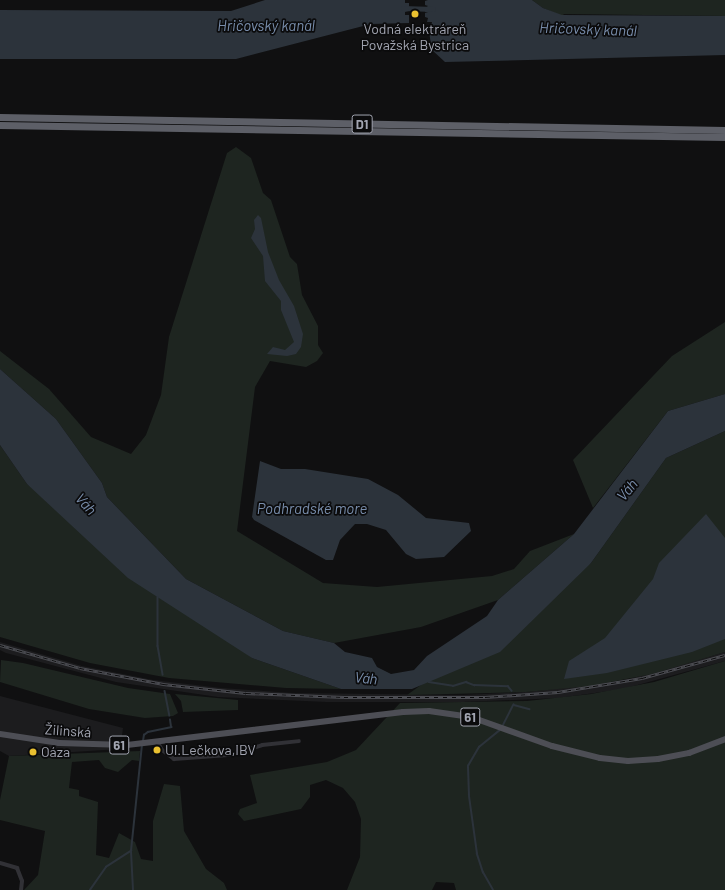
<!DOCTYPE html>
<meta charset="utf-8">
<style>
body{margin:0}
#map{position:relative;width:725px;height:890px;overflow:hidden;background:#101011;font-family:Barlow,sans-serif}
div>[style]{position:absolute}
[style*='--x']{left:calc(var(--x)*1px);top:calc(var(--y)*1px);width:calc(var(--w)*1px);rotate:calc(var(--a)*1deg)}
.built>*{inset:0;background:#1c1c1e}
.green>*{inset:0;background:#1e2520}
.water>*{inset:0;background:#2c333b}
.stream>*{height:1.5px;margin:-0.75px;padding:0 0.75px;transform-origin:0.75px;border-radius:0.75px;background:#2c333b}
.canal>*{height:4.5px;margin:-2.25px;padding:0 2.25px;transform-origin:2.25px;border-radius:2.25px;background:#2c333b}
.street>*{height:4px;margin:-2px;padding:0 2px;transform-origin:2px;border-radius:2px;background:#313136}
.primary>*{height:6px;margin:-3px;padding:0 3px;transform-origin:3px;border-radius:3px;background:#4d4e55}
.highway>*{height:7px;margin:-3.5px;padding:0 3.5px;transform-origin:3.5px;border-radius:3.5px;background:#5d5f67}
.rail>*{height:3px;margin-top:-1.5px;transform-origin:0;background:repeating-linear-gradient(90deg,#0b0b0c 0 4.5px,#4c4d53 0 9px);box-sizing:border-box;border-block:1px solid #4c4d53}
.dots>*{width:11px;height:11px;translate:-50% -50%;box-sizing:border-box;border:2px solid #0b0b0c;border-radius:50%}
span{translate:-50% -50%;white-space:nowrap;text-align:center;line-height:1.15;-webkit-text-stroke:3.5px #0b0b0c;paint-order:stroke}
.shield-label span{padding:1px 3px;background:#0b0b0c;border:1px solid;border-radius:3px;-webkit-text-stroke-width:0}
.shield-label{font-size:13px;color:#a2a5b1;font-weight:700}
.poi-label{font-size:14px;color:#a2a5b1}
.left{translate:0 -50%;text-align:left}
.street-label{font-size:14px;color:#a2a5b1}
.water-label{font-size:15px;color:#798eac;font-style:italic}
</style>
<div id="map">
<div class="built">
<i style="clip-path:polygon(0 642px,82px 666px,153px 680px,221px 688px,292px 693px,462px 695px,526px 692px,622px 681px,725px 652px,725px 661px,623px 689px,559px 698px,463px 702px,327px 702px,218px 697px,116px 682px,6px 653px,0 650px)"></i>
<i style="clip-path:polygon(0 696px,123px 728px,120px 749px,9px 756px,0 751px)"></i>
</div>
<div class="green">
<i style="clip-path:polygon(532px 0,725px 0,725px 16px,564px 14px,562px 16px,543px 8px)"></i>
<i style="clip-path:polygon(236px 147px,251px 158px,263px 193px,271px 200px,290px 257px,297px 264px,302px 295px,318px 326px,318px 345px,323px 353px,317px 361px,306px 367px,270px 361px,255px 387px,237px 531px,323px 583px,377px 587px,492px 576px,514px 569px,530px 551px,574px 534px,498px 600px,421px 627px,334px 643px,283px 631px,186px 579px,107px 497px,102px 483px,56px 419px,0 369px,0 351px,49px 389px,91px 437px,131px 454px,146px 435px,161px 395px,169px 337px,227px 153px)"></i>
<i style="clip-path:polygon(725px 322px,725px 394px,668px 411px,593px 508px,573px 460px,672px 356px)"></i>
<i style="clip-path:polygon(725px 431px,725px 652px,652px 674px,590px 686px,526px 692px,407px 695px,591px 563px,666px 458px)"></i>
<i style="clip-path:polygon(0 445px,27px 484px,252px 658px,341px 689px,286px 688px,169px 678px,90px 663px,0 637px)"></i>
<i style="clip-path:polygon(1px 660px,23px 663px,128px 688px,170px 694px,178px 713px,173px 716px,145px 718px,89px 709px,0 682px)"></i>
<i style="clip-path:polygon(725px 661px,725px 890px,456px 890px,454px 883px,436px 882px,432px 890px,347px 890px,360px 857px,361px 819px,355px 802px,343px 788px,326px 780px,310px 785px,310px 797px,301px 809px,244px 821px,238px 814px,240px 809px,257px 803px,250px 775px,327px 762px,356px 750px,400px 703px,527px 701px,591px 694px,654px 682px)"></i>
<i style="clip-path:polygon(175px 694px,238px 700px,238px 710px,183px 712px,181px 701px)"></i>
<i style="clip-path:polygon(140px 751px,139px 761px,132px 760px,118px 772px,105px 768px,99px 760px,72px 762px,69px 788px,79px 790px,79px 796px,98px 802px,96px 855px,109px 858px,119px 833px,135px 842px,141px 859px,153px 861px,153px 821px,164px 784px,180px 786px,184px 831px,206px 869px,224px 883px,227px 890px,24px 890px,38px 875px,45px 831px,0 820px,0 800px,9px 756px)"></i>
</div>
<div class="water">
<i style="clip-path:polygon(265px 0,405px 0,405px 3px,409px 3px,409px 11px,405px 12px,405px 15px,409px 15px,409px 23px,371px 24px,236px 59px,0 59px,0 10px,231px 11px)"></i>
<i style="clip-path:polygon(425px 0,532px 0,543px 8px,562px 15px,725px 16px,725px 55px,445px 62px,432px 50px,428px 26px,431px 26px,432px 22px,427px 22px,428px 18px,425px 17px,425px 13px,428px 13px,425px 12px,425px 8px,428px 6px,425px 5px,425px 1px,428px 1px)"></i>
<i style="clip-path:polygon(258px 215px,261px 218px,268px 252px,279px 280px,294px 306px,303px 334px,301px 347px,296px 354px,287px 356px,267px 354px,273px 347px,285px 350px,294px 342px,281px 310px,281px 301px,265px 281px,263px 256px,251px 238px,255px 229px,254px 220px)"></i>
<i style="clip-path:polygon(0 369px,56px 419px,102px 483px,107px 497px,186px 579px,283px 631px,334px 643px,345px 652px,372px 658px,377px 667px,391px 674px,414px 670px,427px 656px,487px 616px,498px 600px,574px 534px,668px 411px,725px 394px,725px 431px,666px 458px,591px 563px,500px 652px,412px 689px,341px 689px,252px 658px,128px 578px,27px 484px,0 445px)"></i>
<i style="clip-path:polygon(260px 461px,281px 469px,305px 469px,368px 479px,398px 495px,426px 518px,469px 523px,471px 531px,444px 557px,416px 559px,406px 554px,386px 530px,367px 524px,355px 524px,340px 540px,333px 560px,326px 560px,254px 520px,252px 517px)"></i>
<i style="clip-path:polygon(706px 514px,725px 538px,725px 639px,692px 652px,607px 673px,564px 679px,569px 661px,605px 638px,653px 579px,659px 563px)"></i>
</div>
<div class="stream">
<i style="--x:158;--y:597;--w:49;--a:90"></i>
<i style="--x:158;--y:646;--w:29;--a:80"></i>
<i style="--x:429;--y:682;--w:24;--a:9"></i>
<i style="--x:453;--y:686;--w:14;--a:-17"></i>
<i style="--x:466;--y:682;--w:9;--a:21"></i>
<i style="--x:474;--y:685;--w:34;--a:2"></i>
<i style="--x:508;--y:686;--w:6;--a:51"></i>
<i style="--x:165;--y:691;--w:25;--a:79"></i>
<i style="--x:514;--y:705;--w:16;--a:15"></i>
<i style="--x:502;--y:727;--w:25;--a:-63"></i>
<i style="--x:143;--y:741;--w:6;--a:-81"></i>
<i style="--x:144;--y:735;--w:5;--a:-37"></i>
<i style="--x:148;--y:732;--w:24;--a:-12"></i>
<i style="--x:171;--y:727;--w:7;--a:-98"></i>
<i style="--x:90;--y:890;--w:28;--a:-55"></i>
<i style="--x:106;--y:867;--w:30;--a:-33"></i>
<i style="--x:133;--y:890;--w:39;--a:-93"></i>
<i style="--x:131;--y:851;--w:107;--a:-84.1"></i>
<i style="--x:493;--y:890;--w:20;--a:-120"></i>
<i style="--x:483;--y:873;--w:20;--a:-108"></i>
<i style="--x:477;--y:854;--w:59;--a:-97.9"></i>
<i style="--x:469;--y:796;--w:30;--a:-92"></i>
<i style="--x:468;--y:766;--w:22;--a:-60"></i>
<i style="--x:479;--y:747;--w:27;--a:-39"></i>
</div>
<div class="canal">
<i style="--x:403;--y:8;--w:30;--a:2"></i>
</div>
<div class="street">
<i style="--x:158;--y:743;--w:8;--a:60"></i>
<i style="--x:162;--y:750;--w:15;--a:37"></i>
<i style="--x:174;--y:759;--w:54;--a:-4.2"></i>
<i style="--x:228;--y:755;--w:35;--a:-16"></i>
<i style="--x:262;--y:745;--w:37;--a:-6"></i>
<i style="--x:0;--y:863;--w:18;--a:16"></i>
<i style="--x:17;--y:868;--w:14;--a:69"></i>
<i style="--x:22;--y:881;--w:9;--a:96"></i>
</div>
<div class="primary">
<i style="--x:0;--y:734;--w:60;--a:8.7"></i>
<i style="--x:59;--y:743;--w:68;--a:1.7"></i>
<i style="--x:127;--y:745;--w:278;--a:-6.8"></i>
<i style="--x:403;--y:712;--w:26;--a:-2"></i>
<i style="--x:429;--y:711;--w:42;--a:8.1"></i>
<i style="--x:471;--y:717;--w:86;--a:19.7"></i>
<i style="--x:552;--y:746;--w:49;--a:14"></i>
<i style="--x:600;--y:758;--w:28;--a:6"></i>
<i style="--x:628;--y:761;--w:30;--a:-4"></i>
<i style="--x:658;--y:759;--w:32;--a:-11"></i>
<i style="--x:689;--y:753;--w:39;--a:-21"></i>
</div>
<div class="highway">
<i style="--x:0;--y:117;--w:725;--a:1.03"></i>
<i style="--x:0;--y:125;--w:725;--a:0.95"></i>
</div>
<div class="rail">
<i style="--x:0;--y:645;--w:83;--a:16"></i>
<i style="--x:80;--y:668;--w:85;--a:10.9"></i>
<i style="--x:163;--y:684;--w:83;--a:6.2"></i>
<i style="--x:246;--y:693;--w:98;--a:2.3"></i>
<i style="--x:344;--y:697;--w:141;--a:0"></i>
<i style="--x:485;--y:697;--w:73;--a:-3.9"></i>
<i style="--x:558;--y:692;--w:85;--a:-9.5"></i>
<i style="--x:642;--y:678;--w:86;--a:-15.5"></i>
</div>
<div class="dots">
<i style="left:415px;top:14px;background:#e9c030"></i>
<i style="left:157px;top:750px;background:#e9c030"></i>
<i style="left:33px;top:752px;background:#e9c030"></i>
</div>
<div class="shield-label">
<span style="left:362px;top:124px">D1</span>
<span style="left:470px;top:717px">61</span>
<span style="left:119px;top:745px">61</span>
</div>
<div class="poi-label">
<span style="left:415px;top:37px">Vodná elektráreň<br>Považská Bystrica</span>
<span class="left" style="left:165px;top:750px">Ul.Lečkova,IBV</span>
<span class="left" style="left:41px;top:752px">Oáza</span>
</div>
<div class="street-label">
<span style="left:68px;top:731px;rotate:4deg">Žilinská</span>
</div>
<div class="water-label">
<span style="left:266px;top:26px">Hričovský kanál</span>
<span style="left:588px;top:29px;rotate:2deg">Hričovský kanál</span>
<span style="left:627px;top:490px;rotate:-50deg">Váh</span>
<span style="left:86px;top:504px;rotate:48deg">Váh</span>
<span style="left:312px;top:509px">Podhradské more</span>
<span style="left:366px;top:678px;rotate:6deg">Váh</span>
</div>
</div>
